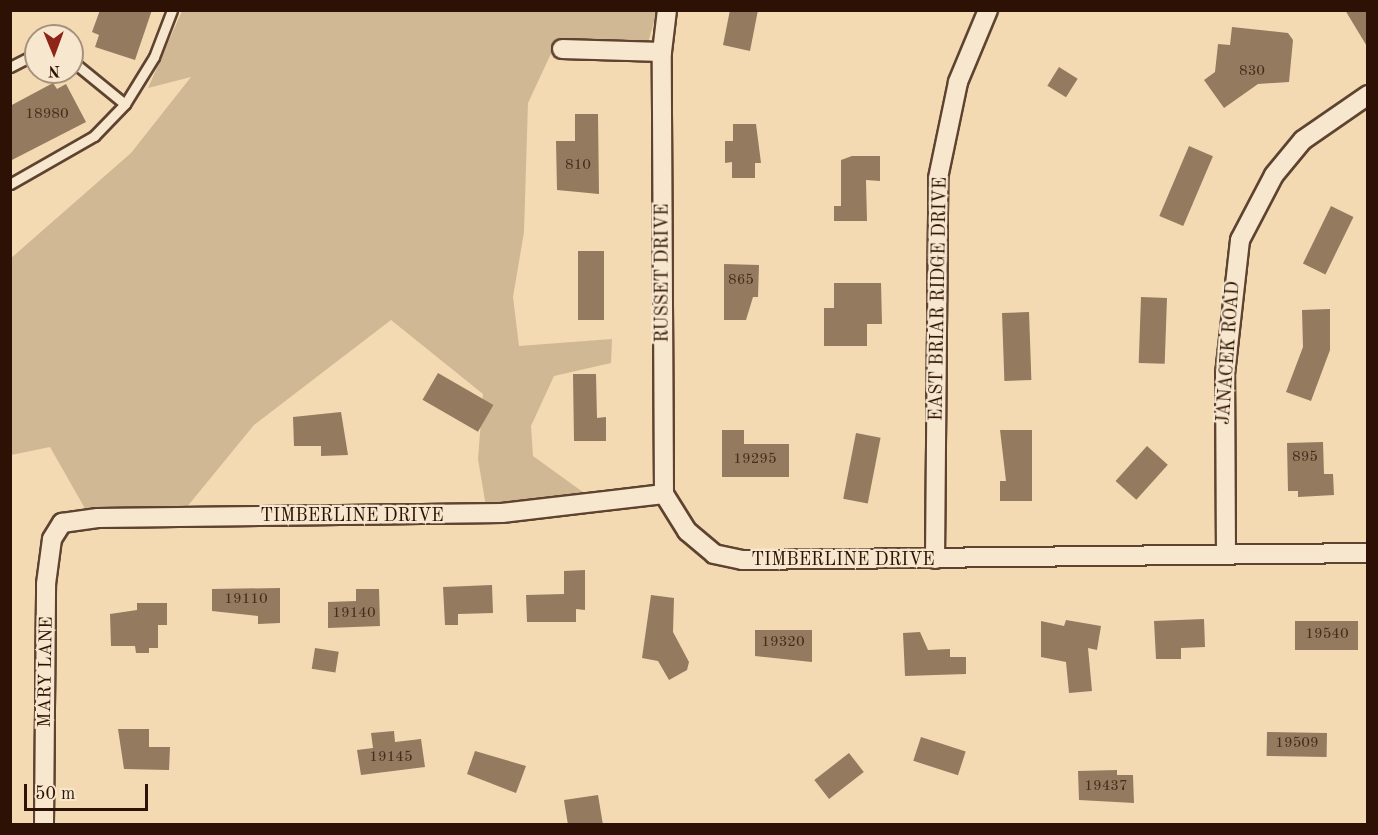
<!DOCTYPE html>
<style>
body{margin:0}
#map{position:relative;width:1378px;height:835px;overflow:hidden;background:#f3dab3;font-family:"Old Standard TT",serif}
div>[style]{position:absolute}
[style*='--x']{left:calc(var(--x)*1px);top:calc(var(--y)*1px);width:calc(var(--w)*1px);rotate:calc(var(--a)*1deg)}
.green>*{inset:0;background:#d1b895}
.building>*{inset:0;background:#947a5f;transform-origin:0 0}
.roads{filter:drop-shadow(2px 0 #5e4330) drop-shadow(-2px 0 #5e4330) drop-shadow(0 2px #5e4330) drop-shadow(0 -2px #5e4330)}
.lane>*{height:9px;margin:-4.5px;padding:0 4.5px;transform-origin:4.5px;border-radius:4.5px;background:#f7e7ce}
.street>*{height:18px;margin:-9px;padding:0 9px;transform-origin:9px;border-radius:9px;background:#f7e7ce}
span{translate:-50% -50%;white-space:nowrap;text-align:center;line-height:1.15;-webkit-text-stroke:4.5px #f7e7ce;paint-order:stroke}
.number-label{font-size:15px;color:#472b1b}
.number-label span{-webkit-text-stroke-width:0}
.street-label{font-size:18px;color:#2d1104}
.frame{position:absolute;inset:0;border:12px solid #2d1104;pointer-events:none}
.north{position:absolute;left:24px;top:24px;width:60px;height:60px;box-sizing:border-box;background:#f7e7ce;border:2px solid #a6917d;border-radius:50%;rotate:179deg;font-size:16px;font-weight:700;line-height:24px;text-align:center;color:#2d1104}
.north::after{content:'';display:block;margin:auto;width:21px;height:27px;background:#8f2418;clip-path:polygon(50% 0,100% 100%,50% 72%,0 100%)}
.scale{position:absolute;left:24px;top:784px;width:124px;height:27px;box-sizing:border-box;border:3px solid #2d1104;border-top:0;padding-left:8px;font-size:18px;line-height:21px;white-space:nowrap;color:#2d1104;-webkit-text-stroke:4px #f7e7ce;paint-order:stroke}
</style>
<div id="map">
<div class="green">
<i style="clip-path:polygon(182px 11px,657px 11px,648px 43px,555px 45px,528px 103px,524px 232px,513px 297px,519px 346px,612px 339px,611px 363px,554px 376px,531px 426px,533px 456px,587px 495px,486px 507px,478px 459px,483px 394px,391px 320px,254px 425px,186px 508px,87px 512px,50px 447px,11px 455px,10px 259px,131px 153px,191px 77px,148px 88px)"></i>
</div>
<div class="building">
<i style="clip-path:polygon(100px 10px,152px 10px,135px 60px,95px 47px,99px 35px,92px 32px)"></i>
<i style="clip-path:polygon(730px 10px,758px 10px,750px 51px,723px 45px)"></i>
<i style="clip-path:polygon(1345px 10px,1368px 10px,1368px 48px)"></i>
<i style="clip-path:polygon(1232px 27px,1288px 33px,1293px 40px,1289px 82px,1258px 84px,1224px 108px,1204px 80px,1215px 72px,1218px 44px,1230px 45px)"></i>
<i style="left:1059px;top:67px;width:22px;height:22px;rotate:32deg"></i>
<i style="clip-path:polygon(53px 83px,57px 89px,66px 84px,86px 122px,10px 161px,10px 106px)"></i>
<i style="clip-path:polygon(575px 114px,598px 114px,599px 194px,557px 190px,556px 141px,575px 141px)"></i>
<i style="clip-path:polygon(733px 124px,756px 124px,761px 163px,755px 163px,755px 178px,732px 178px,732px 162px,725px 163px,725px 141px,733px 141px)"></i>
<i style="left:1189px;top:146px;width:26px;height:76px;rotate:23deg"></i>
<i style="clip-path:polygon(852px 156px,880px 156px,880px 181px,866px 180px,867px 221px,834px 221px,834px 206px,841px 206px,841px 160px)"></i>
<i style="left:1331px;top:206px;width:25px;height:64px;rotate:26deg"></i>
<i style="left:578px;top:251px;width:26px;height:69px"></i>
<i style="clip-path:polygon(724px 264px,759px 265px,758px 297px,753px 297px,746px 320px,724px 320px)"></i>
<i style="clip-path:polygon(834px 283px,881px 283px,882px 324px,867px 324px,867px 346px,824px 346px,824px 308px,834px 308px)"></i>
<i style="left:1141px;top:297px;width:26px;height:66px;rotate:2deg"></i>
<i style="clip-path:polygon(1330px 309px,1330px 350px,1311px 401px,1286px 392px,1303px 347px,1302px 310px)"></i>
<i style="left:1029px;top:312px;width:68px;height:27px;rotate:88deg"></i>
<i style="left:438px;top:373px;width:64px;height:31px;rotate:30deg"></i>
<i style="clip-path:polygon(573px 374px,596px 374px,597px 418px,606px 417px,606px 441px,574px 441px)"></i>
<i style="clip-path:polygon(341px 412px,348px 455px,321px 456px,321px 446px,294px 446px,293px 417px)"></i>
<i style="clip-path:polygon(722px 430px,744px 430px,744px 444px,789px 444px,789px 477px,722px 477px)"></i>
<i style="clip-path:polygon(1000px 430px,1032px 430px,1032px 501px,1000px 501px,1000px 481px,1006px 481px)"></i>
<i style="left:856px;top:433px;width:25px;height:67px;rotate:11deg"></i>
<i style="clip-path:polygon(1323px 442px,1324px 474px,1333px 474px,1334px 495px,1298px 497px,1298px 491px,1288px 491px,1287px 443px)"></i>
<i style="left:1147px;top:446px;width:28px;height:47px;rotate:42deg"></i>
<i style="clip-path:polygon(585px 570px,585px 610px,576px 609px,576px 622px,527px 622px,526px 595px,564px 594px,564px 571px)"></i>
<i style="clip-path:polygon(492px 585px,493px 613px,458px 614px,458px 625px,445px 625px,443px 587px)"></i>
<i style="clip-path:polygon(280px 588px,280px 623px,258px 624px,258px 616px,212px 611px,212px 589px)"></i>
<i style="clip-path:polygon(356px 589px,379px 589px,380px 626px,328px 628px,328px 602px,356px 601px)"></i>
<i style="clip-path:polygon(651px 595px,674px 598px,673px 632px,689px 662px,687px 670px,669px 680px,658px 661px,642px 658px)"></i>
<i style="clip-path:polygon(137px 603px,167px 603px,167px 625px,158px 625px,158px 648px,149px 648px,149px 653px,136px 653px,135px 646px,111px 646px,110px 614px,137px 610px)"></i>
<i style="clip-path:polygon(1204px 619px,1205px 647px,1181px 648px,1181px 659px,1156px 659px,1154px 621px)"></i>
<i style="clip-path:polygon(1066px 620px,1101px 626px,1097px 650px,1088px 648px,1092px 691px,1069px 693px,1066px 662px,1041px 657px,1041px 621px,1064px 626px)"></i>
<i style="left:1295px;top:621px;width:63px;height:29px"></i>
<i style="clip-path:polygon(755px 630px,812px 630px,812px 662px,755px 656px)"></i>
<i style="clip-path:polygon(920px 632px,928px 650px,950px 649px,950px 657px,966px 657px,966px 674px,905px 676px,903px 633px)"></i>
<i style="left:315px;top:648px;width:24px;height:21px;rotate:9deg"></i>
<i style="clip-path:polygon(118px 729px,149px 729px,149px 747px,170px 747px,169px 770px,124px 769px)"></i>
<i style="clip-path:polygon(394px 731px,395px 742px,421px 739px,425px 767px,361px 775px,357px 750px,373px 748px,371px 733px)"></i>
<i style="left:1267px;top:732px;width:60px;height:24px;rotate:1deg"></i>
<i style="left:921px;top:737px;width:47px;height:25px;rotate:18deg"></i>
<i style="clip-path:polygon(475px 751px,526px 766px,516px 793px,467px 774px)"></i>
<i style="left:849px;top:753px;width:24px;height:44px;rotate:52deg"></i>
<i style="clip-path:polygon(1117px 770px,1117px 775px,1133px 775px,1134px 803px,1079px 800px,1078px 771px)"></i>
<i style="clip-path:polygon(598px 795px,603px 825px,568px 825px,564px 800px)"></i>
</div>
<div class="roads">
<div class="lane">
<i style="--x:72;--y:61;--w:68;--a:39.1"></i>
<i style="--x:10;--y:67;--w:29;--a:-27"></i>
<i style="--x:10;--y:184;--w:97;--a:-29.7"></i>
<i style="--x:94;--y:136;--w:45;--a:-45.9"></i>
<i style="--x:125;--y:104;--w:55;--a:-58.3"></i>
<i style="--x:154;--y:57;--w:50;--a:-69"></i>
</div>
<div class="street">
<i style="--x:562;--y:49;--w:100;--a:1.7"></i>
<i style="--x:664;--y:494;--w:442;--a:-90.3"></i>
<i style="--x:662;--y:52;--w:42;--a:-83.2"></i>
<i style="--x:1226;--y:555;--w:181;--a:-90.3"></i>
<i style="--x:1225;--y:374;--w:135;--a:-83.6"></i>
<i style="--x:1240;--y:240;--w:73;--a:-62.4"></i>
<i style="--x:1274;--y:175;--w:45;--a:-50.4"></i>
<i style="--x:1303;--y:140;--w:79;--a:-34.7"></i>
<i style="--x:935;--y:559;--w:381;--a:-89.5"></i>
<i style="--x:938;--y:178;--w:98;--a:-78.2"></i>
<i style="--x:958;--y:82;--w:78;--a:-67.4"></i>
<i style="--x:44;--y:824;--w:240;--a:-89.5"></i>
<i style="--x:46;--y:584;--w:45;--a:-82.4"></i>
<i style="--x:52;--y:539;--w:19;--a:-58"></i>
<i style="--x:62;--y:523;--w:36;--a:-8"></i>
<i style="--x:98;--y:518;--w:404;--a:-0.7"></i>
<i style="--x:502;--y:513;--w:163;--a:-6.7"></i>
<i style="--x:664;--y:494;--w:44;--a:58.1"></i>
<i style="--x:687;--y:531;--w:35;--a:40"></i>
<i style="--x:714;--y:554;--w:29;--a:12"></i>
<i style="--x:742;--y:560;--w:626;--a:-0.64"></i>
</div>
</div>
<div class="number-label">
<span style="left:1252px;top:72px">830</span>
<span style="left:47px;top:115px">18980</span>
<span style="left:578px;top:166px">810</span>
<span style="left:741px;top:281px">865</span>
<span style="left:1305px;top:458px">895</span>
<span style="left:755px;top:460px">19295</span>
<span style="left:246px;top:600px">19110</span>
<span style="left:354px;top:614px">19140</span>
<span style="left:1327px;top:635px">19540</span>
<span style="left:783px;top:643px">19320</span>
<span style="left:1297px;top:744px">19509</span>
<span style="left:391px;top:758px">19145</span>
<span style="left:1106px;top:787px">19437</span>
</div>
<div class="street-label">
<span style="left:663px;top:273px;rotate:-90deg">RUSSET DRIVE</span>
<span style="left:939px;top:299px;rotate:-89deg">EAST BRIAR RIDGE DRIVE</span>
<span style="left:1229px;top:353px;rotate:-86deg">JANACEK ROAD</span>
<span style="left:352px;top:516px">TIMBERLINE DRIVE</span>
<span style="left:843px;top:560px">TIMBERLINE DRIVE</span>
<span style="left:46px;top:672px;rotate:-89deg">MARY LANE</span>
</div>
<div class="frame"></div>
<div class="north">N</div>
<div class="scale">50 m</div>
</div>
